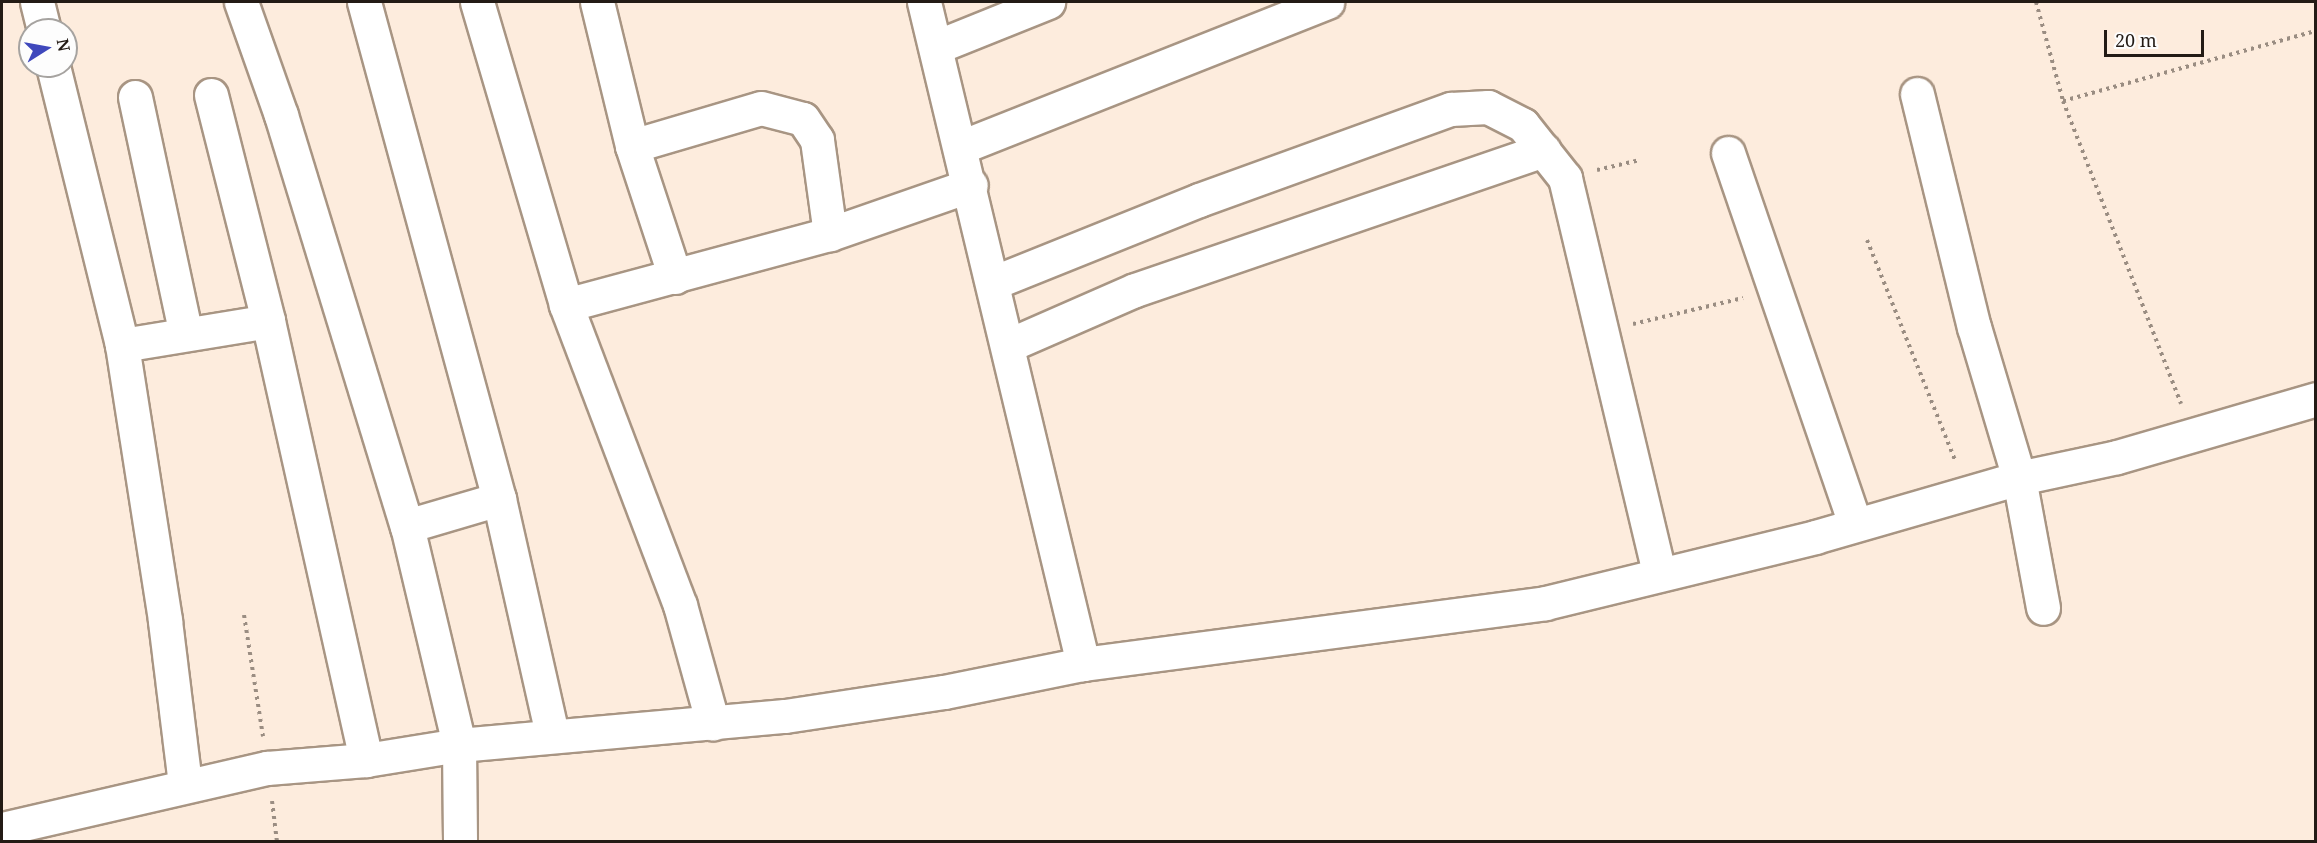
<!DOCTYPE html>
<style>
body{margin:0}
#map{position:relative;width:2317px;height:843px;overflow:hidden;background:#fdecdd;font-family:"Noto Serif",serif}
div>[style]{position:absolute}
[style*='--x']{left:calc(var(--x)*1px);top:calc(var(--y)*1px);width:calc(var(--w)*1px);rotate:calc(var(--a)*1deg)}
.path>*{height:4px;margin-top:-2px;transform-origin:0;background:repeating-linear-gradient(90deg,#9a8d82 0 3px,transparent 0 7.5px)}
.roads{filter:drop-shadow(2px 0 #a89583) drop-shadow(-2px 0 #a89583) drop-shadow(0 2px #a89583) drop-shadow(0 -2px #a89583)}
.minor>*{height:33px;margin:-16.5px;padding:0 16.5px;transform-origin:16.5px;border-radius:16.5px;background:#fff}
span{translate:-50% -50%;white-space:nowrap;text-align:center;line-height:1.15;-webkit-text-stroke:4.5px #fdfdfd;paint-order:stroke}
.frame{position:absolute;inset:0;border:3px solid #231b15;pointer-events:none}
.north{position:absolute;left:18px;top:18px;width:60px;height:60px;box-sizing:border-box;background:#fdfdfd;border:2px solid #a6a3a0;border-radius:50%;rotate:79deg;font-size:16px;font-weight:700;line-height:24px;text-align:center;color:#231b15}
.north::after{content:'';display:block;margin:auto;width:21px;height:27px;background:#3f48bc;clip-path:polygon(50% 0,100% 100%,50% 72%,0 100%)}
.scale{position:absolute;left:2104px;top:30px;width:100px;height:27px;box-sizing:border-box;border:3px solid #231b15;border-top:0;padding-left:8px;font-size:18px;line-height:21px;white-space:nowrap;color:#231b15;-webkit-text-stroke:4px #fdfdfd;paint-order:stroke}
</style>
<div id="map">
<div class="path">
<i style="--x:2036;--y:2;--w:103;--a:74.7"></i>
<i style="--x:2063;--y:101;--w:325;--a:68.7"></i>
<i style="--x:2063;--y:101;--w:263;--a:-15.5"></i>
<i style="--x:1597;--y:170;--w:44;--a:-13.1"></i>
<i style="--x:1867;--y:240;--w:239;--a:68.2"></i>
<i style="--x:1633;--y:324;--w:113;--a:-13.3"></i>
<i style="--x:244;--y:615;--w:123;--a:81.1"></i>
<i style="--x:272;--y:801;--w:41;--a:83"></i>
</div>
<div class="roads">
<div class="minor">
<i style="--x:37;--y:2;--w:29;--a:76"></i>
<i style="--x:241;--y:2;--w:120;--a:70.5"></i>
<i style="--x:281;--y:115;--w:430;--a:73"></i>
<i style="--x:407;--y:526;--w:225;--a:76.6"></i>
<i style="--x:459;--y:745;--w:97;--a:89.4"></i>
<i style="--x:364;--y:2;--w:515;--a:74.8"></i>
<i style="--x:499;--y:499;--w:242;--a:77.3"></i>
<i style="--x:477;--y:2;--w:316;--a:73.6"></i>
<i style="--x:566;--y:305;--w:321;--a:69.2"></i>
<i style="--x:680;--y:605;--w:123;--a:74.5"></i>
<i style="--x:597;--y:2;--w:148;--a:76.3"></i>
<i style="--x:632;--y:146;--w:138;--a:71.8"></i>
<i style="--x:924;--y:2;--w:681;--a:76.49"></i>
<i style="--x:936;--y:47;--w:121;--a:-21.9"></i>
<i style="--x:53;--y:66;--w:287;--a:76.1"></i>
<i style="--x:122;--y:345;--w:279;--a:81.1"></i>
<i style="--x:165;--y:621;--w:165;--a:83"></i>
<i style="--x:1917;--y:94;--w:240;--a:76.3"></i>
<i style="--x:1974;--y:327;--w:158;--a:73.4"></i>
<i style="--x:2019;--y:478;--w:132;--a:79.5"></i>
<i style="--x:211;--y:95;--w:233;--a:75.8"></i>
<i style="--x:268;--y:321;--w:450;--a:77.4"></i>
<i style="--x:135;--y:97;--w:242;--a:77.9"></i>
<i style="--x:632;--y:146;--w:134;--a:-16.4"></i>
<i style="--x:761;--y:108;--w:43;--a:14.7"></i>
<i style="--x:803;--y:119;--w:25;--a:56"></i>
<i style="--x:817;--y:140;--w:95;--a:82.1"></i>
<i style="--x:961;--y:147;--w:394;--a:-21.6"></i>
<i style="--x:1728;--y:153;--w:392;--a:71.1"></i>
<i style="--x:995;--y:282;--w:220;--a:-21.9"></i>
<i style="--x:1199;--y:200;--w:268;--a:-19.9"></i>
<i style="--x:1451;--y:109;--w:37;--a:-3"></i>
<i style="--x:1488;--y:107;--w:39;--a:27"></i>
<i style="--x:1523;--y:125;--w:68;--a:51.6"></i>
<i style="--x:1565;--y:178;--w:407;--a:76.6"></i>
<i style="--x:566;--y:305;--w:273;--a:-15.1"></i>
<i style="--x:830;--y:234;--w:149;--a:-19.2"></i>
<i style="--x:122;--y:345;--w:148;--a:-9.3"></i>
<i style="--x:1009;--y:345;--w:137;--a:-23.6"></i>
<i style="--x:1135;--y:290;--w:432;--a:-18.9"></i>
<i style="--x:407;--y:526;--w:96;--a:-16.4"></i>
<i style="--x:2;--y:829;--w:272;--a:-13"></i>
<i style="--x:267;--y:768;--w:99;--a:-4.6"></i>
<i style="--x:366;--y:760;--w:94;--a:-9.2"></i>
<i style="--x:459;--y:745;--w:327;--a:-5.1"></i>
<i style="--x:785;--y:716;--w:161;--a:-8.6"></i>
<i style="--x:944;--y:692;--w:142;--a:-11.4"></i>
<i style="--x:1083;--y:664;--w:466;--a:-7.5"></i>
<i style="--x:1545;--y:603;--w:278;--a:-13.7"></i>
<i style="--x:1815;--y:537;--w:212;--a:-16.1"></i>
<i style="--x:2019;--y:478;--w:100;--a:-12.1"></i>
<i style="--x:2117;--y:457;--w:207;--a:-16.2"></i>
</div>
</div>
<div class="frame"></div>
<div class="north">N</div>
<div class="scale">20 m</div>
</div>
